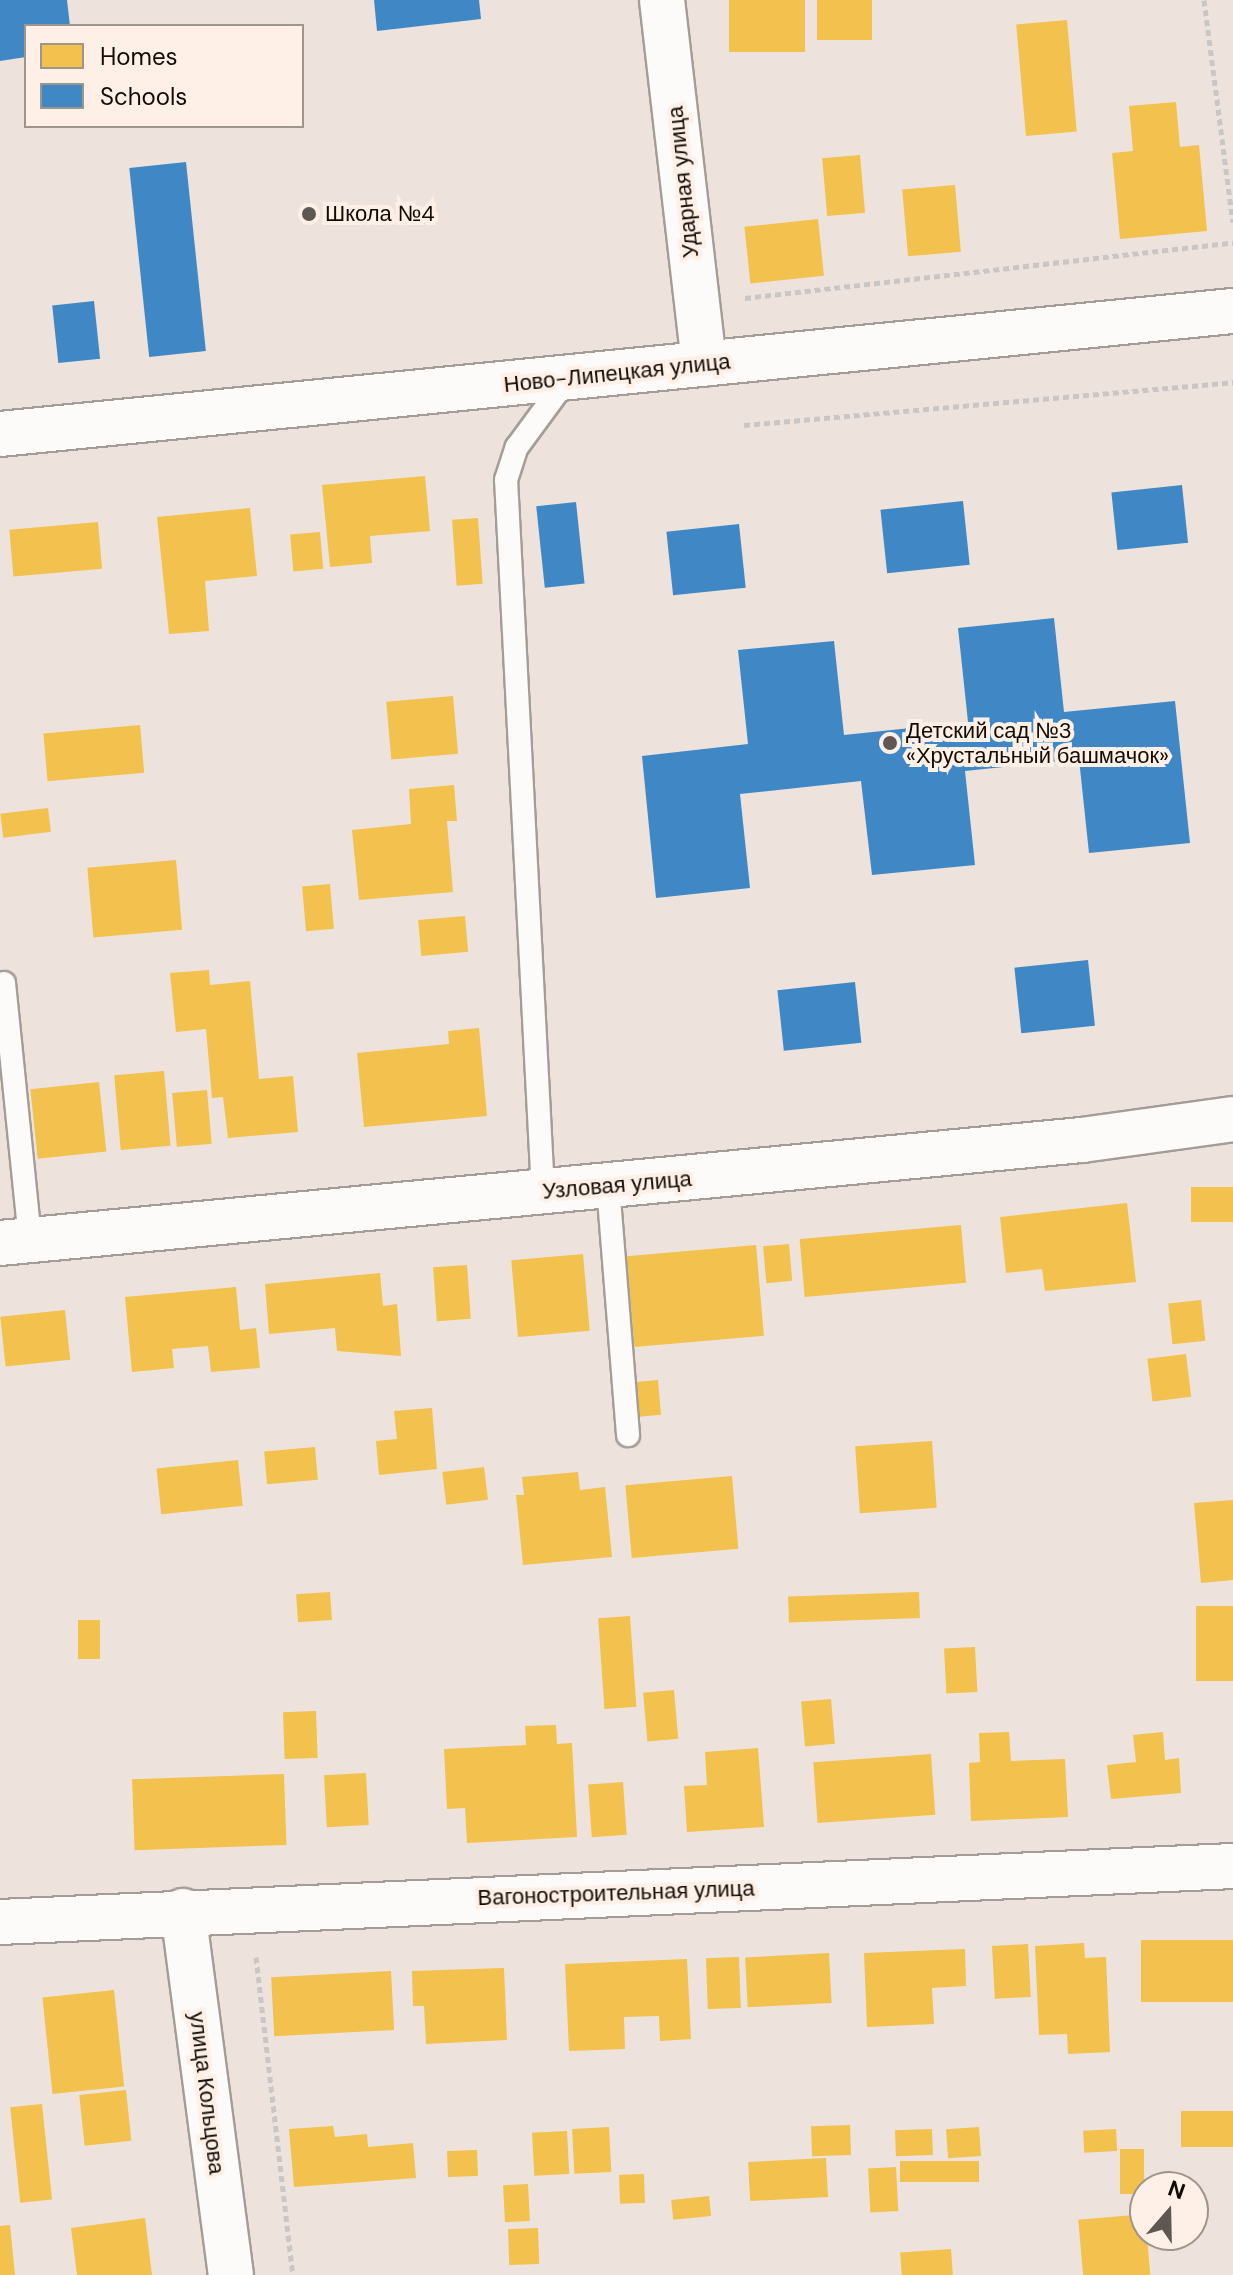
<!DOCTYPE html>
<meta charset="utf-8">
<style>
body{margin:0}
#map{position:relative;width:1233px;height:2275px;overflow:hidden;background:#ede3dc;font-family:"DM Sans",sans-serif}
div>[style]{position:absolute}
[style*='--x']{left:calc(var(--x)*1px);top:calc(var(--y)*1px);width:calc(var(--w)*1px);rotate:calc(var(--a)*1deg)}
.homes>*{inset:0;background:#f2c14e;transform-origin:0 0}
.schools>*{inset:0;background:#3f88c5;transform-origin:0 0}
.path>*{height:5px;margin-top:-2.5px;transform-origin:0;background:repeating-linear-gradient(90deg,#cac6c5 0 6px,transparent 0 10px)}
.roads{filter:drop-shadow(2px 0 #a49d97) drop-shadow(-2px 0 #a49d97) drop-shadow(0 2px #a49d97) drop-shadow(0 -2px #a49d97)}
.lane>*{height:22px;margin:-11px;padding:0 11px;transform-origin:11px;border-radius:11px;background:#fcfbfa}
.street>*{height:44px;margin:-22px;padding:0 22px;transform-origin:22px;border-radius:22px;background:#fcfbfa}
.dots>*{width:22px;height:22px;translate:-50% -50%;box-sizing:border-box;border:4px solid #fef0e6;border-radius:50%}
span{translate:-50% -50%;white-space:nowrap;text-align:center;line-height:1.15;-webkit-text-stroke:8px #fef0e6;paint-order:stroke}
.street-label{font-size:22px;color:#110c08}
.poi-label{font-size:22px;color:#110c08}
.left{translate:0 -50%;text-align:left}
.legend{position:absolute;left:24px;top:24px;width:280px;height:104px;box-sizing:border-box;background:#fef0e6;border:2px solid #9f958d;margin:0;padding:10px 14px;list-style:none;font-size:24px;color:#110c08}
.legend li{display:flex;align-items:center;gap:16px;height:40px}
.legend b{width:40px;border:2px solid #9f958d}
.north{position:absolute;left:1129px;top:2171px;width:80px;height:80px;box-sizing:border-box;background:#fef0e6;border:2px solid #9f958d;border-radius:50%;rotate:20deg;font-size:22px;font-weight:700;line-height:32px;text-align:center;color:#110c08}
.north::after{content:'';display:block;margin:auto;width:28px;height:36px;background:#5e5752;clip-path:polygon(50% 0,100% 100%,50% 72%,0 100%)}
</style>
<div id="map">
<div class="homes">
<i style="left:729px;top:0;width:76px;height:52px"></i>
<i style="left:817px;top:0;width:55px;height:40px"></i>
<i style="left:1067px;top:20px;width:112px;height:51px;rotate:85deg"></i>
<i style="clip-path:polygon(1176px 102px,1180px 147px,1199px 145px,1207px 231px,1120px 239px,1112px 153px,1133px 151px,1129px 106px)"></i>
<i style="left:860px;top:155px;width:58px;height:38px;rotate:85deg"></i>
<i style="left:955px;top:185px;width:67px;height:53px;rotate:85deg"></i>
<i style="left:818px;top:219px;width:57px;height:74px;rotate:84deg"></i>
<i style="clip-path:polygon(425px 476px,430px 531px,370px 536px,372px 563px,330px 567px,322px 485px)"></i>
<i style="clip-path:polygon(250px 508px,257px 576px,205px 581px,209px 631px,169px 634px,157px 517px)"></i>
<i style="left:478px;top:518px;width:66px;height:26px;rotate:86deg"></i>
<i style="left:98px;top:522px;width:47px;height:89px;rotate:85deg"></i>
<i style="left:320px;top:532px;width:37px;height:30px;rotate:85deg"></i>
<i style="left:453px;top:696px;width:58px;height:67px;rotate:85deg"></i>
<i style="left:140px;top:725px;width:48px;height:97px;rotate:85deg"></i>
<i style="clip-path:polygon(454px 785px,457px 821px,447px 821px,453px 892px,359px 900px,352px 830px,411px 824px,409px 789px)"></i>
<i style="left:48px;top:808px;width:24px;height:48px;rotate:83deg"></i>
<i style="left:176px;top:860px;width:70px;height:89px;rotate:85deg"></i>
<i style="left:330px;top:884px;width:45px;height:28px;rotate:85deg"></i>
<i style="left:465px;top:916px;width:36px;height:47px;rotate:85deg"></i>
<i style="clip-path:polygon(209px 970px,210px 985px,250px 981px,259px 1079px,293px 1076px,298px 1132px,228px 1138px,223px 1097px,212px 1098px,206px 1029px,176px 1032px,170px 973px)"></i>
<i style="clip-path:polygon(479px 1028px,487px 1116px,364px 1127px,357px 1053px,449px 1044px,448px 1031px)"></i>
<i style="left:164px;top:1071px;width:75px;height:50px;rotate:85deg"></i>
<i style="left:99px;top:1082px;width:70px;height:69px;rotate:84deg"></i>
<i style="left:207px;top:1090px;width:54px;height:35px;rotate:85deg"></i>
<i style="left:1233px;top:1187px;width:35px;height:42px;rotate:90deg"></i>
<i style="clip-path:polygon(1127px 1203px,1136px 1282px,1045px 1291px,1042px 1269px,1006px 1273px,1000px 1217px)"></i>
<i style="left:961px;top:1225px;width:58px;height:162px;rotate:85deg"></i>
<i style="left:789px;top:1244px;width:37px;height:26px;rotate:85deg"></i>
<i style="left:756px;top:1245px;width:91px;height:130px;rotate:85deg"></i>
<i style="left:583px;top:1254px;width:77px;height:72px;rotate:85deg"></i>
<i style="left:467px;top:1265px;width:54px;height:34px;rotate:86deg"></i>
<i style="clip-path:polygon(380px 1273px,383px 1306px,397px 1304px,401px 1356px,337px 1351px,335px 1328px,269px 1334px,265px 1284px)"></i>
<i style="clip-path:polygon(236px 1287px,240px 1330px,256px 1328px,260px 1368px,211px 1372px,208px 1346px,172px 1349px,174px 1368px,132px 1372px,125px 1297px)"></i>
<i style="left:1201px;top:1300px;width:41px;height:33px;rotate:84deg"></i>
<i style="left:65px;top:1310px;width:50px;height:65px;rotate:84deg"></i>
<i style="left:1186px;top:1354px;width:43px;height:39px;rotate:83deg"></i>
<i style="left:658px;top:1380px;width:35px;height:22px;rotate:85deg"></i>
<i style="clip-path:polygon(432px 1408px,437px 1469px,379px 1475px,376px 1441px,397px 1439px,394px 1411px)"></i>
<i style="left:932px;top:1441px;width:67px;height:77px;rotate:86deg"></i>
<i style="left:315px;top:1447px;width:33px;height:51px;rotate:85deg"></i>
<i style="left:238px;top:1460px;width:46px;height:82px;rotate:84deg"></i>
<i style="left:484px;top:1467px;width:33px;height:42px;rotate:83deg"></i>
<i style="clip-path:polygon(578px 1472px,580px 1490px,605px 1487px,612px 1557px,523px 1565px,516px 1495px,524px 1495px,522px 1477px)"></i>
<i style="left:732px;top:1476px;width:73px;height:107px;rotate:85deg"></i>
<i style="clip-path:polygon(1233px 1500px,1233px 1580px,1201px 1583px,1194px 1503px)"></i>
<i style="left:330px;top:1592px;width:28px;height:34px;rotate:86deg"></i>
<i style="left:919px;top:1592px;width:26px;height:131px;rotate:88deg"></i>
<i style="left:1233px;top:1606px;width:75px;height:37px;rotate:90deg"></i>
<i style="left:630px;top:1616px;width:91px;height:32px;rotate:86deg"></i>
<i style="left:78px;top:1620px;width:22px;height:39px"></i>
<i style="left:975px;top:1647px;width:45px;height:31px;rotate:87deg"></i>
<i style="left:674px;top:1690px;width:49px;height:31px;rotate:85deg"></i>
<i style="left:831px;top:1699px;width:45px;height:30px;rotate:85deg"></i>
<i style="left:316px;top:1711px;width:47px;height:33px;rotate:88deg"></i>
<i style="clip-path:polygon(556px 1725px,557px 1744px,572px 1743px,577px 1837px,467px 1843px,465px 1808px,447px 1809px,444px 1749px,526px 1745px,525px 1726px)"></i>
<i style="clip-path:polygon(1009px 1732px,1011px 1761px,1065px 1759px,1068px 1817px,971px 1821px,969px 1763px,980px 1762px,979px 1733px)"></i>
<i style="clip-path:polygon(1163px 1732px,1165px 1760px,1179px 1758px,1181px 1793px,1111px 1799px,1107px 1765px,1136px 1762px,1133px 1735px)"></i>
<i style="clip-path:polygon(758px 1748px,764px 1827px,687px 1832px,684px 1786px,707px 1785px,705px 1752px)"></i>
<i style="left:931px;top:1754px;width:61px;height:118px;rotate:86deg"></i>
<i style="left:366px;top:1773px;width:52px;height:42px;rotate:87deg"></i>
<i style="left:284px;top:1774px;width:71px;height:152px;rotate:88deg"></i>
<i style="left:623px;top:1782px;width:53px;height:35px;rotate:86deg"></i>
<i style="left:1233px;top:1940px;width:62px;height:92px;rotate:90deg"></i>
<i style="clip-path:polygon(1084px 1943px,1085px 1958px,1106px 1957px,1110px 2052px,1068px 2054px,1067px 2034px,1039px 2035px,1035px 1946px)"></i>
<i style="left:1028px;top:1944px;width:53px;height:36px;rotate:87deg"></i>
<i style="clip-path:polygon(965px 1949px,966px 1986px,932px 1988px,934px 2024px,867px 2027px,864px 1953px)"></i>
<i style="left:829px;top:1953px;width:50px;height:84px;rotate:87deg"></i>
<i style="left:739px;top:1957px;width:51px;height:33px;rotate:88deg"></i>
<i style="clip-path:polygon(687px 1959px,691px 2039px,660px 2041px,659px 2016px,624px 2017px,625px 2049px,569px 2051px,565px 1964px)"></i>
<i style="clip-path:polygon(504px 1968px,507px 2040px,426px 2044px,424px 2006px,413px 2006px,412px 1971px)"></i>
<i style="left:391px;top:1971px;width:59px;height:120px;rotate:87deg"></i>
<i style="left:114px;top:1990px;width:97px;height:72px;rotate:84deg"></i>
<i style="left:126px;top:2090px;width:51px;height:47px;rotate:84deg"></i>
<i style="left:42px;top:2104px;width:96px;height:32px;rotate:84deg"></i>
<i style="left:1233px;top:2111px;width:36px;height:52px;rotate:90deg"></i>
<i style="left:850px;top:2125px;width:30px;height:39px;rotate:88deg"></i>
<i style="clip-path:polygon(333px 2126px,335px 2137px,367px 2134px,368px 2147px,413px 2143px,416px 2178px,294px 2187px,289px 2129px)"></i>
<i style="left:609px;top:2127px;width:45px;height:37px;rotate:87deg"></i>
<i style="left:979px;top:2127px;width:29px;height:33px;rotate:86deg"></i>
<i style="left:932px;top:2129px;width:26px;height:37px;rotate:88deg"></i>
<i style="left:1116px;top:2129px;width:22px;height:33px;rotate:87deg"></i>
<i style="left:567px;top:2131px;width:43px;height:35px;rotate:87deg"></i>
<i style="left:1120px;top:2149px;width:24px;height:45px"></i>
<i style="left:477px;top:2150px;width:26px;height:30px;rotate:88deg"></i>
<i style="left:826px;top:2158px;width:39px;height:78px;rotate:87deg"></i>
<i style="left:979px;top:2161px;width:21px;height:79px;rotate:90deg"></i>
<i style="left:896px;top:2167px;width:44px;height:28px;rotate:87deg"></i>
<i style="left:644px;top:2174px;width:29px;height:25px;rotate:88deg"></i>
<i style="left:528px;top:2184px;width:37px;height:25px;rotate:87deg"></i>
<i style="left:709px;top:2196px;width:20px;height:38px;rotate:84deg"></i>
<i style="left:1145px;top:2214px;width:61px;height:67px;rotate:85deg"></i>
<i style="clip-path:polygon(145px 2218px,152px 2275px,77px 2275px,71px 2228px)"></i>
<i style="clip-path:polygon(10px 2225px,15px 2275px,0 2275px,0 2226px)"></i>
<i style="left:538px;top:2228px;width:36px;height:30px;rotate:88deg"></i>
<i style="left:951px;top:2249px;width:26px;height:51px;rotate:86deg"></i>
</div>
<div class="schools">
<i style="clip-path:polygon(0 0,67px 0,70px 26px,26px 26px,26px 57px,0 61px)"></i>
<i style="clip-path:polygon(374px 0,479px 0,481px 19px,377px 31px)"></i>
<i style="left:186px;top:162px;width:190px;height:57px;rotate:84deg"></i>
<i style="left:94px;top:301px;width:58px;height:42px;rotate:84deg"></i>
<i style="left:1182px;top:485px;width:58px;height:71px;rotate:84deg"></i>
<i style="left:963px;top:501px;width:64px;height:83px;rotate:84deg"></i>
<i style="left:576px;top:502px;width:82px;height:40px;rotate:84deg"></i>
<i style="left:739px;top:524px;width:64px;height:73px;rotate:84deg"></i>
<i style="clip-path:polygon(1054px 618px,1064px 712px,1175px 701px,1190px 843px,1089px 853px,1079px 759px,965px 771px,975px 865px,872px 875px,861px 781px,740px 794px,750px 888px,656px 898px,642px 756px,748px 744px,738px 650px,834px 641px,844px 735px,968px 722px,958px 628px)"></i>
<i style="left:1088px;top:960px;width:66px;height:74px;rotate:84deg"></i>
<i style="left:855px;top:982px;width:61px;height:78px;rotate:84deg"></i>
</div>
<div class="path">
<i style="--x:1204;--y:0;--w:224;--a:82.6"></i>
<i style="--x:745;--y:298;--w:491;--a:-6.5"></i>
<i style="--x:744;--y:425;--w:491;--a:-5"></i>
<i style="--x:256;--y:1957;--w:320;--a:83.4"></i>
</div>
<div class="roads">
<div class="lane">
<i style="--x:4;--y:983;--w:258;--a:84.2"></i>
<i style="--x:608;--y:1186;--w:250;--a:85.4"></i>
<i style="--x:543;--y:1192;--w:713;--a:-92.97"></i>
<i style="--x:506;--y:480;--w:35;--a:-72"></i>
<i style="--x:517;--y:447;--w:84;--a:-53.7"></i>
</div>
<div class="street">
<i style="--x:662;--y:0;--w:366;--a:83.4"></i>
<i style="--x:0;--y:434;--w:1239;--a:-5.7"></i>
<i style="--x:0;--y:1243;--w:1087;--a:-5.44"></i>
<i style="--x:1082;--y:1140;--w:152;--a:-7.9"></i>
<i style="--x:183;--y:1911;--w:367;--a:82.5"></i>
<i style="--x:0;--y:1922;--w:1234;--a:-2.6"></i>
</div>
</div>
<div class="dots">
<i style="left:309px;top:214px;background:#5e5752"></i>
<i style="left:890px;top:743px;background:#5e5752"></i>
</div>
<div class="street-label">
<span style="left:683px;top:182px;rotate:-96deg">Ударная улица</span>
<span style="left:617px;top:373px;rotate:-6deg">Ново-Липецкая улица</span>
<span style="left:617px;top:1185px;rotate:-5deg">Узловая улица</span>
<span style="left:616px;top:1893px;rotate:-2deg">Вагоностроительная улица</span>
<span style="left:207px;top:2093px;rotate:83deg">улица Кольцова</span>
</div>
<div class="poi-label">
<span class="left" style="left:325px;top:214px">Школа №4</span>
<span class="left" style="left:906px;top:743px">Детский сад №3<br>«Хрустальный башмачок»</span>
</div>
<ul class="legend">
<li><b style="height:22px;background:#f2c14e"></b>Homes</li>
<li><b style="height:22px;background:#3f88c5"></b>Schools</li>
</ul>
<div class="north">N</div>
</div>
